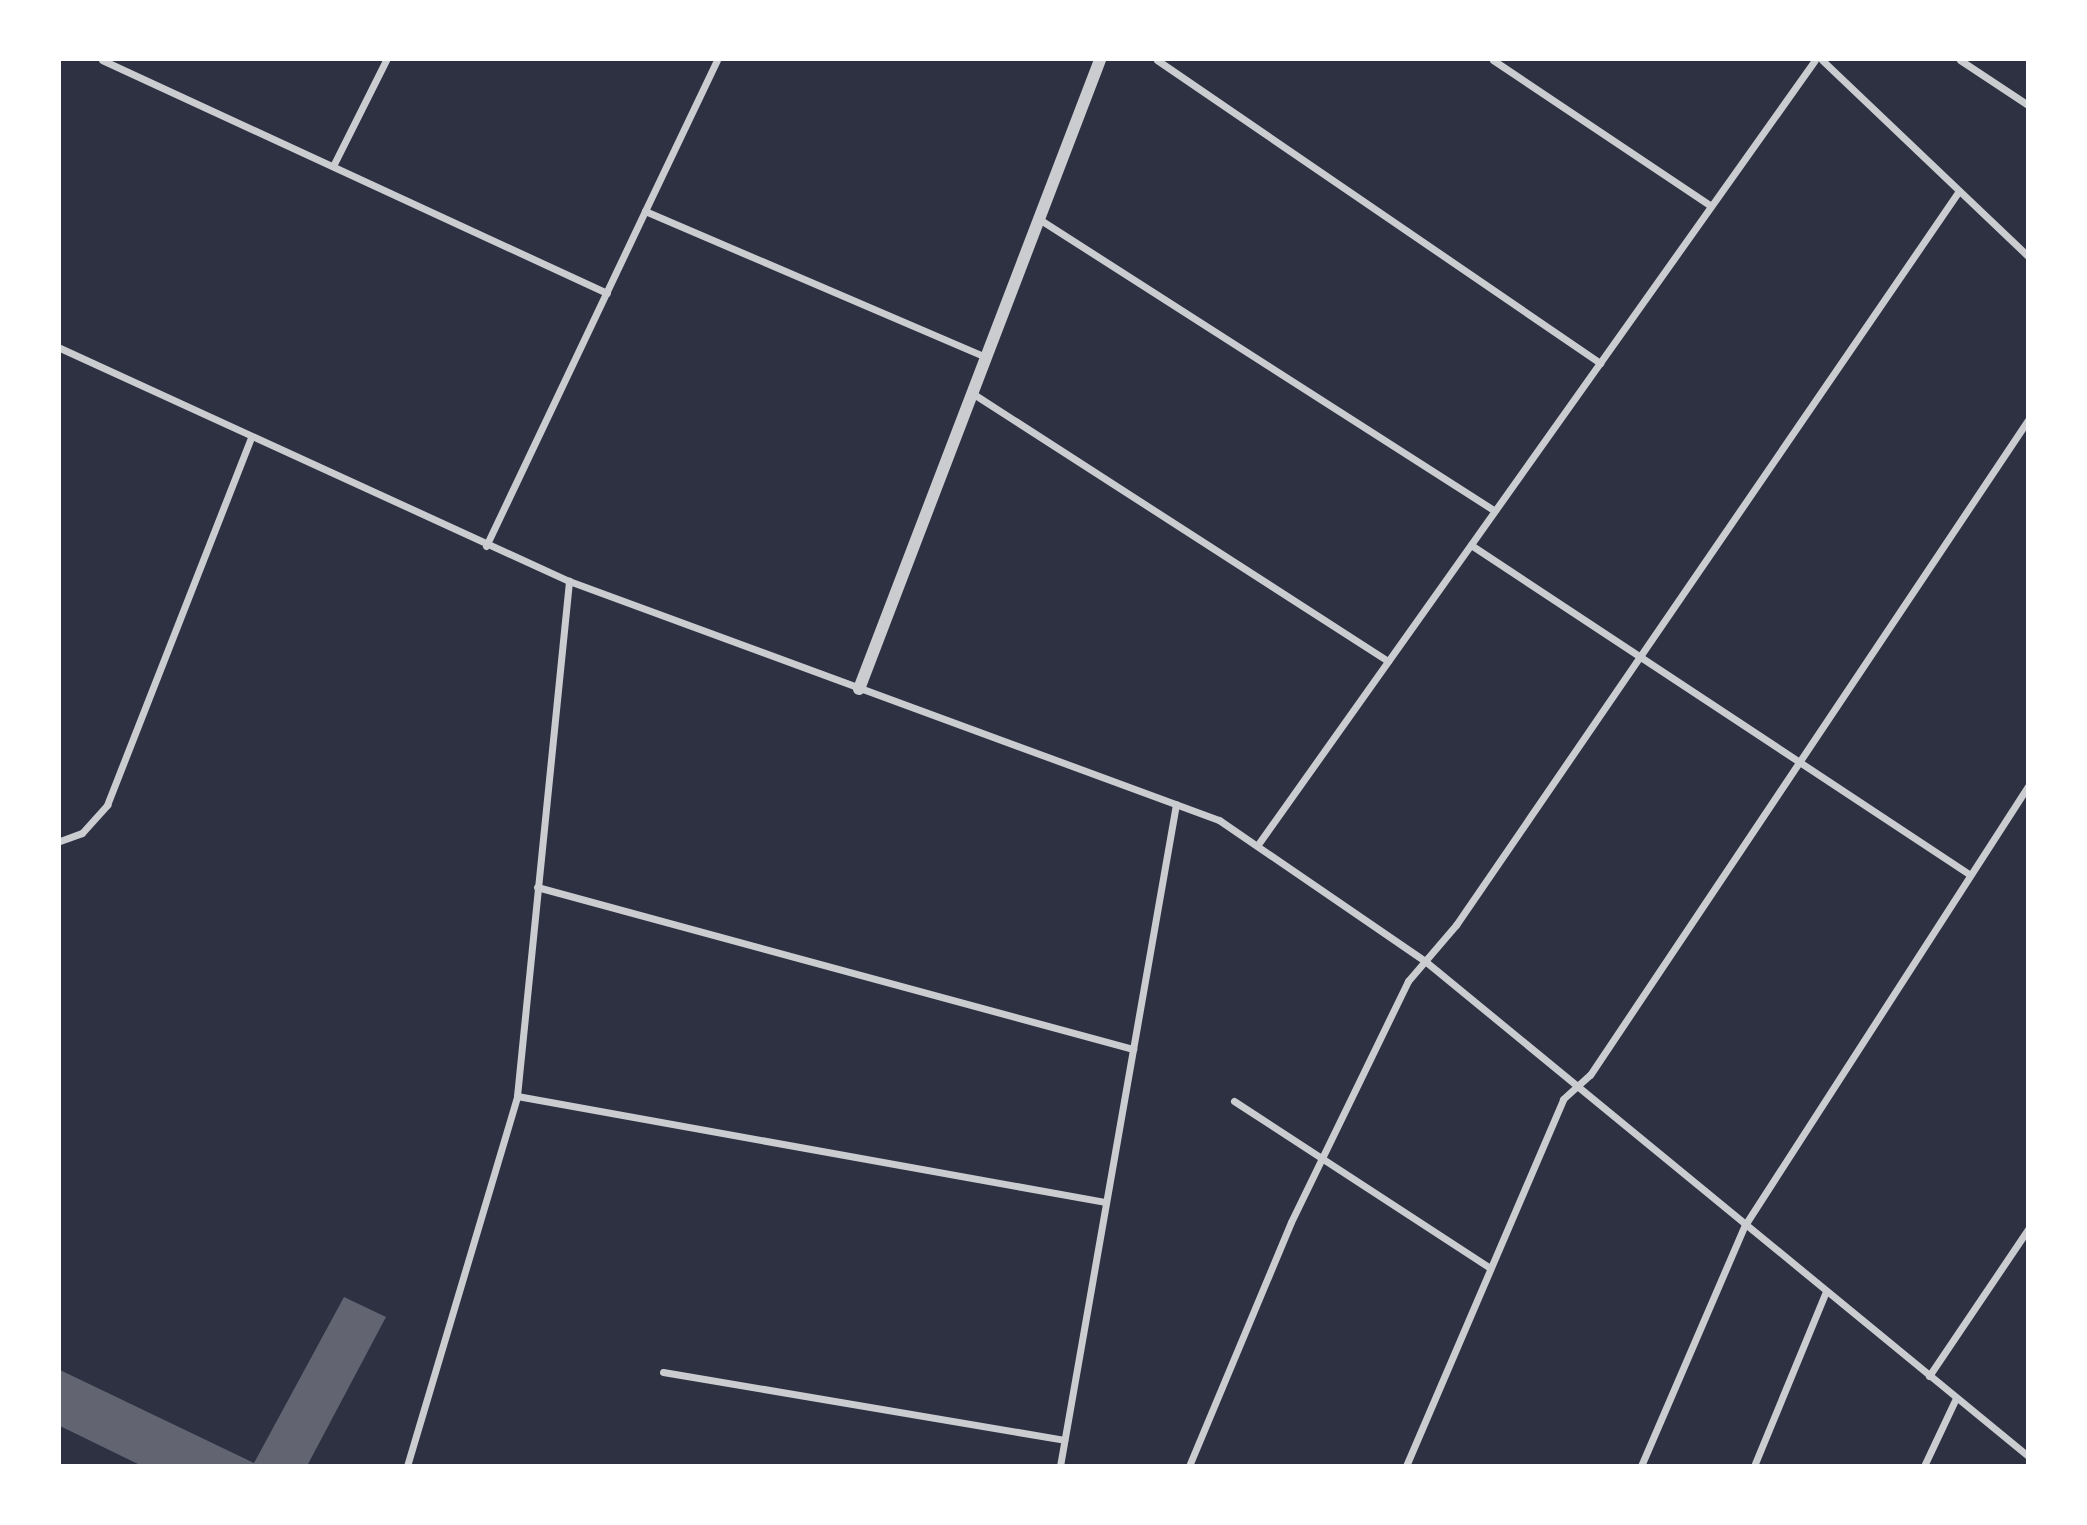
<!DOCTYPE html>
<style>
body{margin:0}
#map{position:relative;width:2087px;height:1525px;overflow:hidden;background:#2d3142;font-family:"Nunito Sans",sans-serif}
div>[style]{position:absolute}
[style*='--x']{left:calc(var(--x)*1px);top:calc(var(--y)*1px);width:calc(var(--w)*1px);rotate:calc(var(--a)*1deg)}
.building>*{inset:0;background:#626471}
.minor>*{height:7px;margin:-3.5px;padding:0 3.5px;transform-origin:3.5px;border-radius:3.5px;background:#caccd0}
.tertiary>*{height:12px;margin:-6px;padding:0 6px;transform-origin:6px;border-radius:6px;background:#caccd0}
span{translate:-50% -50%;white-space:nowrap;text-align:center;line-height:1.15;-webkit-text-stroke:6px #fff;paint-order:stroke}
.frame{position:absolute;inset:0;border:61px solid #fff;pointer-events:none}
</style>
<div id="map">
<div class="building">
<i style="clip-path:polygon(344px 1297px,386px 1317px,307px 1466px,142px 1466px,60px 1426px,60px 1370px,254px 1463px)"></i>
</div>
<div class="minor">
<i style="--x:102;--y:60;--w:556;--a:24.77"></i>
<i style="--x:717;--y:60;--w:167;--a:115.5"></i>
<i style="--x:645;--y:211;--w:371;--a:23.2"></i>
<i style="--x:1157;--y:60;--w:537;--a:34.37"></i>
<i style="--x:1493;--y:60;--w:262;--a:33.8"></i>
<i style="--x:1822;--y:60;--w:284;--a:43.6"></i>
<i style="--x:1960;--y:60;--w:82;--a:33.5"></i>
<i style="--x:333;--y:166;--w:119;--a:-63.4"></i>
<i style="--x:1039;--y:219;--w:541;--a:32.63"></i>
<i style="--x:60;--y:348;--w:560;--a:24.6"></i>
<i style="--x:569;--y:581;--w:693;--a:20.19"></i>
<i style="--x:1219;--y:820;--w:250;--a:34.4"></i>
<i style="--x:1425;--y:961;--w:780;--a:39.38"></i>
<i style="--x:972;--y:393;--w:495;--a:32.8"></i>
<i style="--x:1471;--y:545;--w:597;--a:33.45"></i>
<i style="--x:486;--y:546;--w:371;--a:-64.6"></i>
<i style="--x:60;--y:841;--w:23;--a:-20"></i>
<i style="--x:82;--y:833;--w:38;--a:-48"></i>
<i style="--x:107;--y:805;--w:395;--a:-68.6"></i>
<i style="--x:1259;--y:843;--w:960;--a:-54.62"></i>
<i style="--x:537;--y:887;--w:618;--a:15.21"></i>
<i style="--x:517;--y:1096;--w:597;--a:10.22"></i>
<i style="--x:1234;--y:1101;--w:306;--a:33.1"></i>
<i style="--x:663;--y:1372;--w:407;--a:9.6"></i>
<i style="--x:1929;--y:1376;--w:177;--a:-56"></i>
<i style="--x:407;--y:1466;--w:386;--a:-73.4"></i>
<i style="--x:517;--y:1096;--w:518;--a:-84.23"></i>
<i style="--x:1060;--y:1466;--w:672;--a:-80.06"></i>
<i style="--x:1189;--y:1466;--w:264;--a:-67.3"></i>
<i style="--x:1291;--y:1222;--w:268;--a:-64.1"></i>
<i style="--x:1408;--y:981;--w:74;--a:-49.4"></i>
<i style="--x:1456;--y:925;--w:890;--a:-55.58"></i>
<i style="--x:1406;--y:1466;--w:399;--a:-66.8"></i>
<i style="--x:1563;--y:1099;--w:36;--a:-42"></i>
<i style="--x:1590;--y:1075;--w:788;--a:-56.23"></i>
<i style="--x:1641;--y:1466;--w:262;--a:-66.7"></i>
<i style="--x:1745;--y:1225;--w:522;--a:-57.19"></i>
<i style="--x:1754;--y:1466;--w:189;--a:-67.6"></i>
<i style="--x:1924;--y:1466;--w:75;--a:-64.8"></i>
</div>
<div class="tertiary">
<i style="--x:859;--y:689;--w:674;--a:-69.04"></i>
</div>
<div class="frame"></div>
</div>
